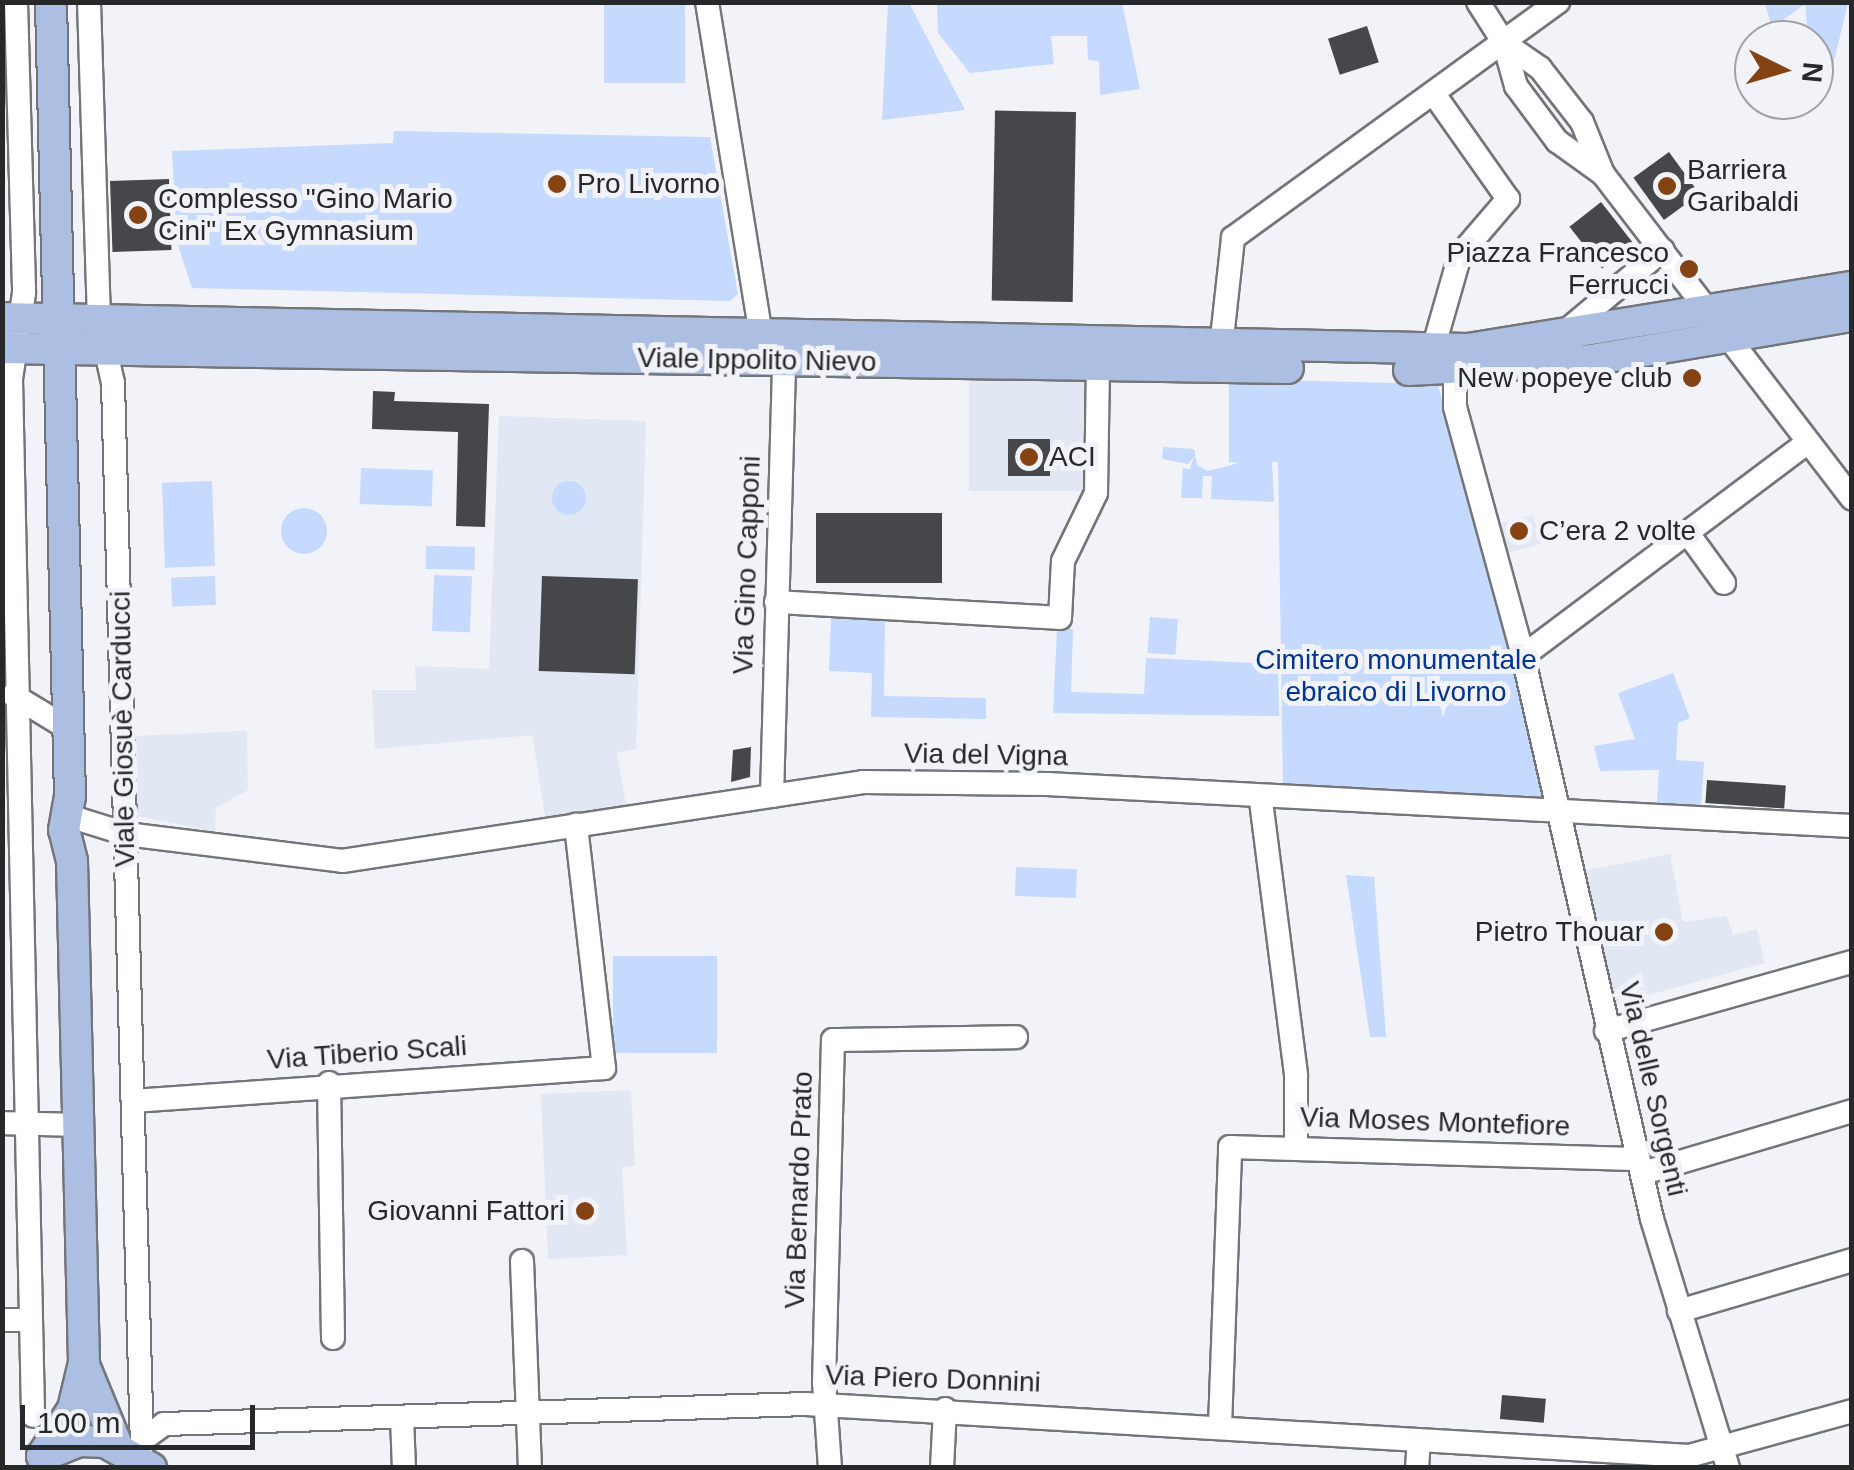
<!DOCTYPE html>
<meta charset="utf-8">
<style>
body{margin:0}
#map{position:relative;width:1854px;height:1470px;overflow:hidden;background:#f1f3f8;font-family:Arial,sans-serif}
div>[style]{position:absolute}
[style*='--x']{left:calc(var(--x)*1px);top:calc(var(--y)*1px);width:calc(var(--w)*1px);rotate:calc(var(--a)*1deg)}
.built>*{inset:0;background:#e1e8f3;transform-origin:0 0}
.green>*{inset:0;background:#c5dafe;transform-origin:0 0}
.round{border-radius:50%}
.building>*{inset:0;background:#45474b;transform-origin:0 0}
.roads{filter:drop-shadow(2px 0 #737579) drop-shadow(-2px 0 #737579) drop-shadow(0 2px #737579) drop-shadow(0 -2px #737579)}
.minor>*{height:22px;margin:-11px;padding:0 11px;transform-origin:11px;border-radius:11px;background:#fff}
.major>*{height:30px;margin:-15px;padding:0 15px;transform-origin:15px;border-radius:15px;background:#acbfe2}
.dots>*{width:28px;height:28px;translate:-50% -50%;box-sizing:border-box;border:5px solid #f1f3f8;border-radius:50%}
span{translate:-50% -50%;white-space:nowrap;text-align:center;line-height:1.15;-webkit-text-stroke:10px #f1f3f8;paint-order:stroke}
.poi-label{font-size:28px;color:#272829}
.left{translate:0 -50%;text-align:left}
.right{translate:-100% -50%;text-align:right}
.street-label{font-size:28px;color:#272829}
.park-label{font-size:28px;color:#013590}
.frame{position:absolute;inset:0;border:5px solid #272829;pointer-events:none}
.north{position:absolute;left:1734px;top:20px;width:100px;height:100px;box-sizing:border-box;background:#f1f3f8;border:2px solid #a0a2a5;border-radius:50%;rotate:95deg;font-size:28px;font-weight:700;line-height:40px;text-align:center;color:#272829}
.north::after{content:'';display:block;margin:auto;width:35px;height:45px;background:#854212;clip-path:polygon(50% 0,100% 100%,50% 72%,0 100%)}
.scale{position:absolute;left:20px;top:1405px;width:235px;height:45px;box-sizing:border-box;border:5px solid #272829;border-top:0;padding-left:12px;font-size:30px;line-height:35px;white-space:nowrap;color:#272829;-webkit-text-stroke:8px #f1f3f8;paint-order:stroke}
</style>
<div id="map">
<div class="built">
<i style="left:969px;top:381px;width:116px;height:110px"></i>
<i style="clip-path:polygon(499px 416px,646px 421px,636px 749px,617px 753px,627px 810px,546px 821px,532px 735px,375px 749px,372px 690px,416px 690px,415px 666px,489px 669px)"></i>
<i style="left:1533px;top:515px;width:30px;height:35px;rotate:75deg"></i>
<i style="clip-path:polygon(247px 731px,248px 790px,216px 808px,215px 832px,133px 815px,133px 736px)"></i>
<i style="clip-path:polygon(1670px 854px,1683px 922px,1727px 916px,1733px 935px,1757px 929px,1765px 963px,1612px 1005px,1583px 871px)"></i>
<i style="clip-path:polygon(631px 1090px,635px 1166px,622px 1167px,627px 1255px,548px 1259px,541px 1094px)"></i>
</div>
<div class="green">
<i style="left:685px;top:3px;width:80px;height:81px;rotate:90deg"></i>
<i style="clip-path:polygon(888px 3px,909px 3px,965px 110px,882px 120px)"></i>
<i style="clip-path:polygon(937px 3px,1122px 3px,1140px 89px,1100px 95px,1099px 61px,1088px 60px,1087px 36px,1051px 36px,1054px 64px,970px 73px,938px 33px)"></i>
<i style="clip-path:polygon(1765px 3px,1848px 3px,1825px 98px,1814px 96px,1805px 4px,1772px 28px)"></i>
<i style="clip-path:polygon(394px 131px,710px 137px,738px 294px,730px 301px,192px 288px,177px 242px,172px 151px,393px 143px)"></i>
<i style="clip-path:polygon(1229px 379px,1438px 384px,1547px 799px,1283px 789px,1278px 462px,1272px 462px,1274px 502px,1211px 499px,1212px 476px,1203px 476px,1202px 498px,1181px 498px,1183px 468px,1190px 469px,1194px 456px,1188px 464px,1162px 459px,1163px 447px,1194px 449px,1197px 465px,1208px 471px,1239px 463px,1229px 462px)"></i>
<i style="left:361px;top:468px;width:72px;height:36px;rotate:2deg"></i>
<i style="left:212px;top:481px;width:85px;height:50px;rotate:88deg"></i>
<i class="round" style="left:552px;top:481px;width:34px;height:34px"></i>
<i class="round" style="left:281px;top:508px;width:46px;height:46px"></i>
<i style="left:426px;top:546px;width:49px;height:23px;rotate:1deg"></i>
<i style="left:434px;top:575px;width:38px;height:56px;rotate:2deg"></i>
<i style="left:215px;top:576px;width:29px;height:44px;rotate:88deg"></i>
<i style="clip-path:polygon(831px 615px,885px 617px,884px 696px,986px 698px,986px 719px,871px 717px,872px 673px,829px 671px)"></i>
<i style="left:1150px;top:617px;width:28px;height:36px;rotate:4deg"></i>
<i style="clip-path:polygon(1057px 629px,1073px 629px,1071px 692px,1144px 694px,1146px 658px,1278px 664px,1279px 716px,1053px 713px)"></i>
<i style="clip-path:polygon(1673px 673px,1690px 718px,1678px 723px,1676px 760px,1704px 762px,1701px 807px,1657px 803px,1659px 770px,1600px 771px,1594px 746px,1635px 739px,1618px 693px)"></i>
<i style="left:1016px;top:867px;width:61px;height:29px;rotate:2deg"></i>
<i style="clip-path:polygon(1346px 875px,1374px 877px,1386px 1037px,1370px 1037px)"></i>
<i style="left:717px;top:956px;width:97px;height:104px;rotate:90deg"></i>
</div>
<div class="building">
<i style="left:1367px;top:26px;width:38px;height:41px;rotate:72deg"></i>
<i style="left:1076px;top:112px;width:190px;height:81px;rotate:91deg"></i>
<i style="left:1669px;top:152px;width:52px;height:44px;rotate:54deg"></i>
<i style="left:169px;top:179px;width:71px;height:59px;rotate:88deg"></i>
<i style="left:1601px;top:202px;width:53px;height:40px;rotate:52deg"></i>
<i style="clip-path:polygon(373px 391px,395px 392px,394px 401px,489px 404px,485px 527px,456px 526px,458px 432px,372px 429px)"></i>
<i style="left:1008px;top:439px;width:42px;height:37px"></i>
<i style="left:816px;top:513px;width:126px;height:70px"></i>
<i style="left:542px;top:576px;width:96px;height:95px;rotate:2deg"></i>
<i style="clip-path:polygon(751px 747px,750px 777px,731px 782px,733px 750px)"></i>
<i style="left:1707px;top:780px;width:79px;height:23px;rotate:4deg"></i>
<i style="left:1502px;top:1395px;width:44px;height:24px;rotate:5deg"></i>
</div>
<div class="roads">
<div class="minor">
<i style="--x:16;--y:2;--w:291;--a:88.4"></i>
<i style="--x:24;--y:293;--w:87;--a:98.6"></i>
<i style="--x:11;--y:379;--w:1037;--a:88.78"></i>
<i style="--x:89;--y:2;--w:317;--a:88.2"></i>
<i style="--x:99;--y:319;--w:66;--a:77.7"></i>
<i style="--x:113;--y:383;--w:1063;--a:88.44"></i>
<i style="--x:707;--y:2;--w:338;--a:80.8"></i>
<i style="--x:1478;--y:2;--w:49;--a:57.6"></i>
<i style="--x:1504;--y:43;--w:45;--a:74.4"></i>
<i style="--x:1516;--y:86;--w:69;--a:53.3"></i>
<i style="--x:1557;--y:141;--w:57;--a:35.7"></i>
<i style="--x:1603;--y:174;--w:409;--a:52.5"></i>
<i style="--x:1504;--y:43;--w:44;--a:34.8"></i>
<i style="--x:1540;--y:68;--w:68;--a:52.1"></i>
<i style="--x:1582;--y:122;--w:56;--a:68"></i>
<i style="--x:1566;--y:331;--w:126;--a:-39.9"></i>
<i style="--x:1221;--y:347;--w:110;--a:-83.7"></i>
<i style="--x:1233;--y:238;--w:402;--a:-36"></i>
<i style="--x:1433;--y:349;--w:98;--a:-74"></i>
<i style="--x:1460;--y:255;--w:74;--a:-49.4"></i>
<i style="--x:1508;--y:199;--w:128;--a:-125.2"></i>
<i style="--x:1455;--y:370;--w:37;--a:90"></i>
<i style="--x:1455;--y:407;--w:258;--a:74.7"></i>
<i style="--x:1523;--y:656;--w:578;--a:77.09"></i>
<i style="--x:1652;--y:1219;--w:260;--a:73"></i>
<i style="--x:1687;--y:532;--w:63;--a:54"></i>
<i style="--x:776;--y:602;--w:284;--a:3.2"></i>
<i style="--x:1060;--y:618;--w:57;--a:-87"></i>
<i style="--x:1063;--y:561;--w:76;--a:-64.1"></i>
<i style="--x:1096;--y:493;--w:128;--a:-89.1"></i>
<i style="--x:1523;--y:656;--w:356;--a:-36.9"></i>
<i style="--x:13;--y:695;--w:66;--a:31.3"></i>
<i style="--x:772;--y:796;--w:452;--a:-88.4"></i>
<i style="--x:1261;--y:801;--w:277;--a:82.7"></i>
<i style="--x:1296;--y:1076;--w:72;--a:90"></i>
<i style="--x:75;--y:818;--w:53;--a:17.4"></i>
<i style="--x:126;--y:834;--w:218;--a:7.1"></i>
<i style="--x:342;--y:861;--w:527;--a:-8.62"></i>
<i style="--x:863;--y:782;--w:184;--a:0.6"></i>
<i style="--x:1047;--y:784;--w:806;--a:2.99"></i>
<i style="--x:1606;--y:1031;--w:255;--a:-15.7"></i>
<i style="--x:329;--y:1083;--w:255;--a:89.1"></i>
<i style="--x:133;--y:1101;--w:472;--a:-4"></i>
<i style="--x:604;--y:1068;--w:245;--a:-96.6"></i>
<i style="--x:2;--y:1123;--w:78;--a:1.5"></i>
<i style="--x:1643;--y:1173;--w:218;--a:-16.5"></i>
<i style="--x:522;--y:1261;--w:207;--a:87.8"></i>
<i style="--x:1679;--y:1311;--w:180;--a:-16.4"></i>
<i style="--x:2;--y:1320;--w:29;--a:0"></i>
<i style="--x:402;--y:1417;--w:51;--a:87.8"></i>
<i style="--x:1220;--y:1426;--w:279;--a:-87.9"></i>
<i style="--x:1230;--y:1147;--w:409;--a:1.7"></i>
<i style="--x:145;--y:1438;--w:24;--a:-36"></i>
<i style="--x:164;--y:1424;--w:642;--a:-1.78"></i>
<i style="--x:806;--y:1404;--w:885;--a:3.37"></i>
<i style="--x:1689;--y:1456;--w:169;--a:-15.4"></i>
<i style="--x:830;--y:1468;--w:85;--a:-94"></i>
<i style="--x:824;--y:1383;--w:343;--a:-88.5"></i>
<i style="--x:833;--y:1040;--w:183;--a:-0.9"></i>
<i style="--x:942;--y:1468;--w:59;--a:-87.1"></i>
<i style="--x:1417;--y:1468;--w:27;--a:-86"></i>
</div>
<div class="major">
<i style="--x:2;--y:318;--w:1466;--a:1.21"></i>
<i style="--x:1468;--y:349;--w:389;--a:-9.2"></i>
<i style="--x:2;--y:348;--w:1286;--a:0.89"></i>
<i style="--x:1409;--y:370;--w:182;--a:-3.1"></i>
<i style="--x:1591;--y:360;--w:265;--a:-9.6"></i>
<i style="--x:84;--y:1365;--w:87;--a:67.6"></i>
<i style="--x:42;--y:1456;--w:56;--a:-56.6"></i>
<i style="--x:73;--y:1409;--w:47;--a:-76.6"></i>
<i style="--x:84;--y:1363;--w:502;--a:-91.37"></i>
<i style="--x:72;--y:861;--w:32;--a:-104"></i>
<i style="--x:64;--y:830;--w:34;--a:-80"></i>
<i style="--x:70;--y:797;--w:795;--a:-91.37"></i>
<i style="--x:42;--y:1456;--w:40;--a:-22"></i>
<i style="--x:79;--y:1441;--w:26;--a:2"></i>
<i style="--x:105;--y:1442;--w:53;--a:29.5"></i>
</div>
</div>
<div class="dots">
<i style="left:557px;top:184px;background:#854212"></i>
<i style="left:1667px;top:186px;background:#854212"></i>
<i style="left:138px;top:215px;background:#854212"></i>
<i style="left:1689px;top:269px;background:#854212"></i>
<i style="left:1692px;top:378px;background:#854212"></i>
<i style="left:1029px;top:457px;background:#854212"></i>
<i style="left:1519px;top:531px;background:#854212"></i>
<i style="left:1664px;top:932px;background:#854212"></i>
<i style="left:585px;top:1211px;background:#854212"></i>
</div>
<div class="poi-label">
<span class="left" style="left:1687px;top:186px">Barriera<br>Garibaldi</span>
<span class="left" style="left:577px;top:184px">Pro Livorno</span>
<span class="left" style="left:158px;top:215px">Complesso "Gino Mario<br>Cini" Ex Gymnasium</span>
<span class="right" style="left:1669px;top:269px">Piazza Francesco<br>Ferrucci</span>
<span class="right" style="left:1672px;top:378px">New popeye club</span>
<span class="left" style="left:1049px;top:457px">ACI</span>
<span class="left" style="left:1539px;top:531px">C’era 2 volte</span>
<span class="right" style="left:1644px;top:932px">Pietro Thouar</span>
<span class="right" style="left:565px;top:1211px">Giovanni Fattori</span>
</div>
<div class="street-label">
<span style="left:757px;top:360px;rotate:1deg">Viale Ippolito Nievo</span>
<span style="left:747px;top:565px;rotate:-88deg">Via Gino Capponi</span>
<span style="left:123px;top:729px;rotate:-91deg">Viale Giosuè Carducci</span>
<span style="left:986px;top:755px;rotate:1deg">Via del Vigna</span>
<span style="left:367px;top:1053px;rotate:-4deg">Via Tiberio Scali</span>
<span style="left:1653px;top:1089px;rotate:77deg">Via delle Sorgenti</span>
<span style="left:1435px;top:1122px;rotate:2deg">Via Moses Montefiore</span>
<span style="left:799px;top:1190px;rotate:-88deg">Via Bernardo Prato</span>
<span style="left:933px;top:1379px;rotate:2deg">Via Piero Donnini</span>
</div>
<div class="park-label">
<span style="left:1396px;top:676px">Cimitero monumentale<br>ebraico di Livorno</span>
</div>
<div class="frame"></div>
<div class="north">N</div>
<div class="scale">100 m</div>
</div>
